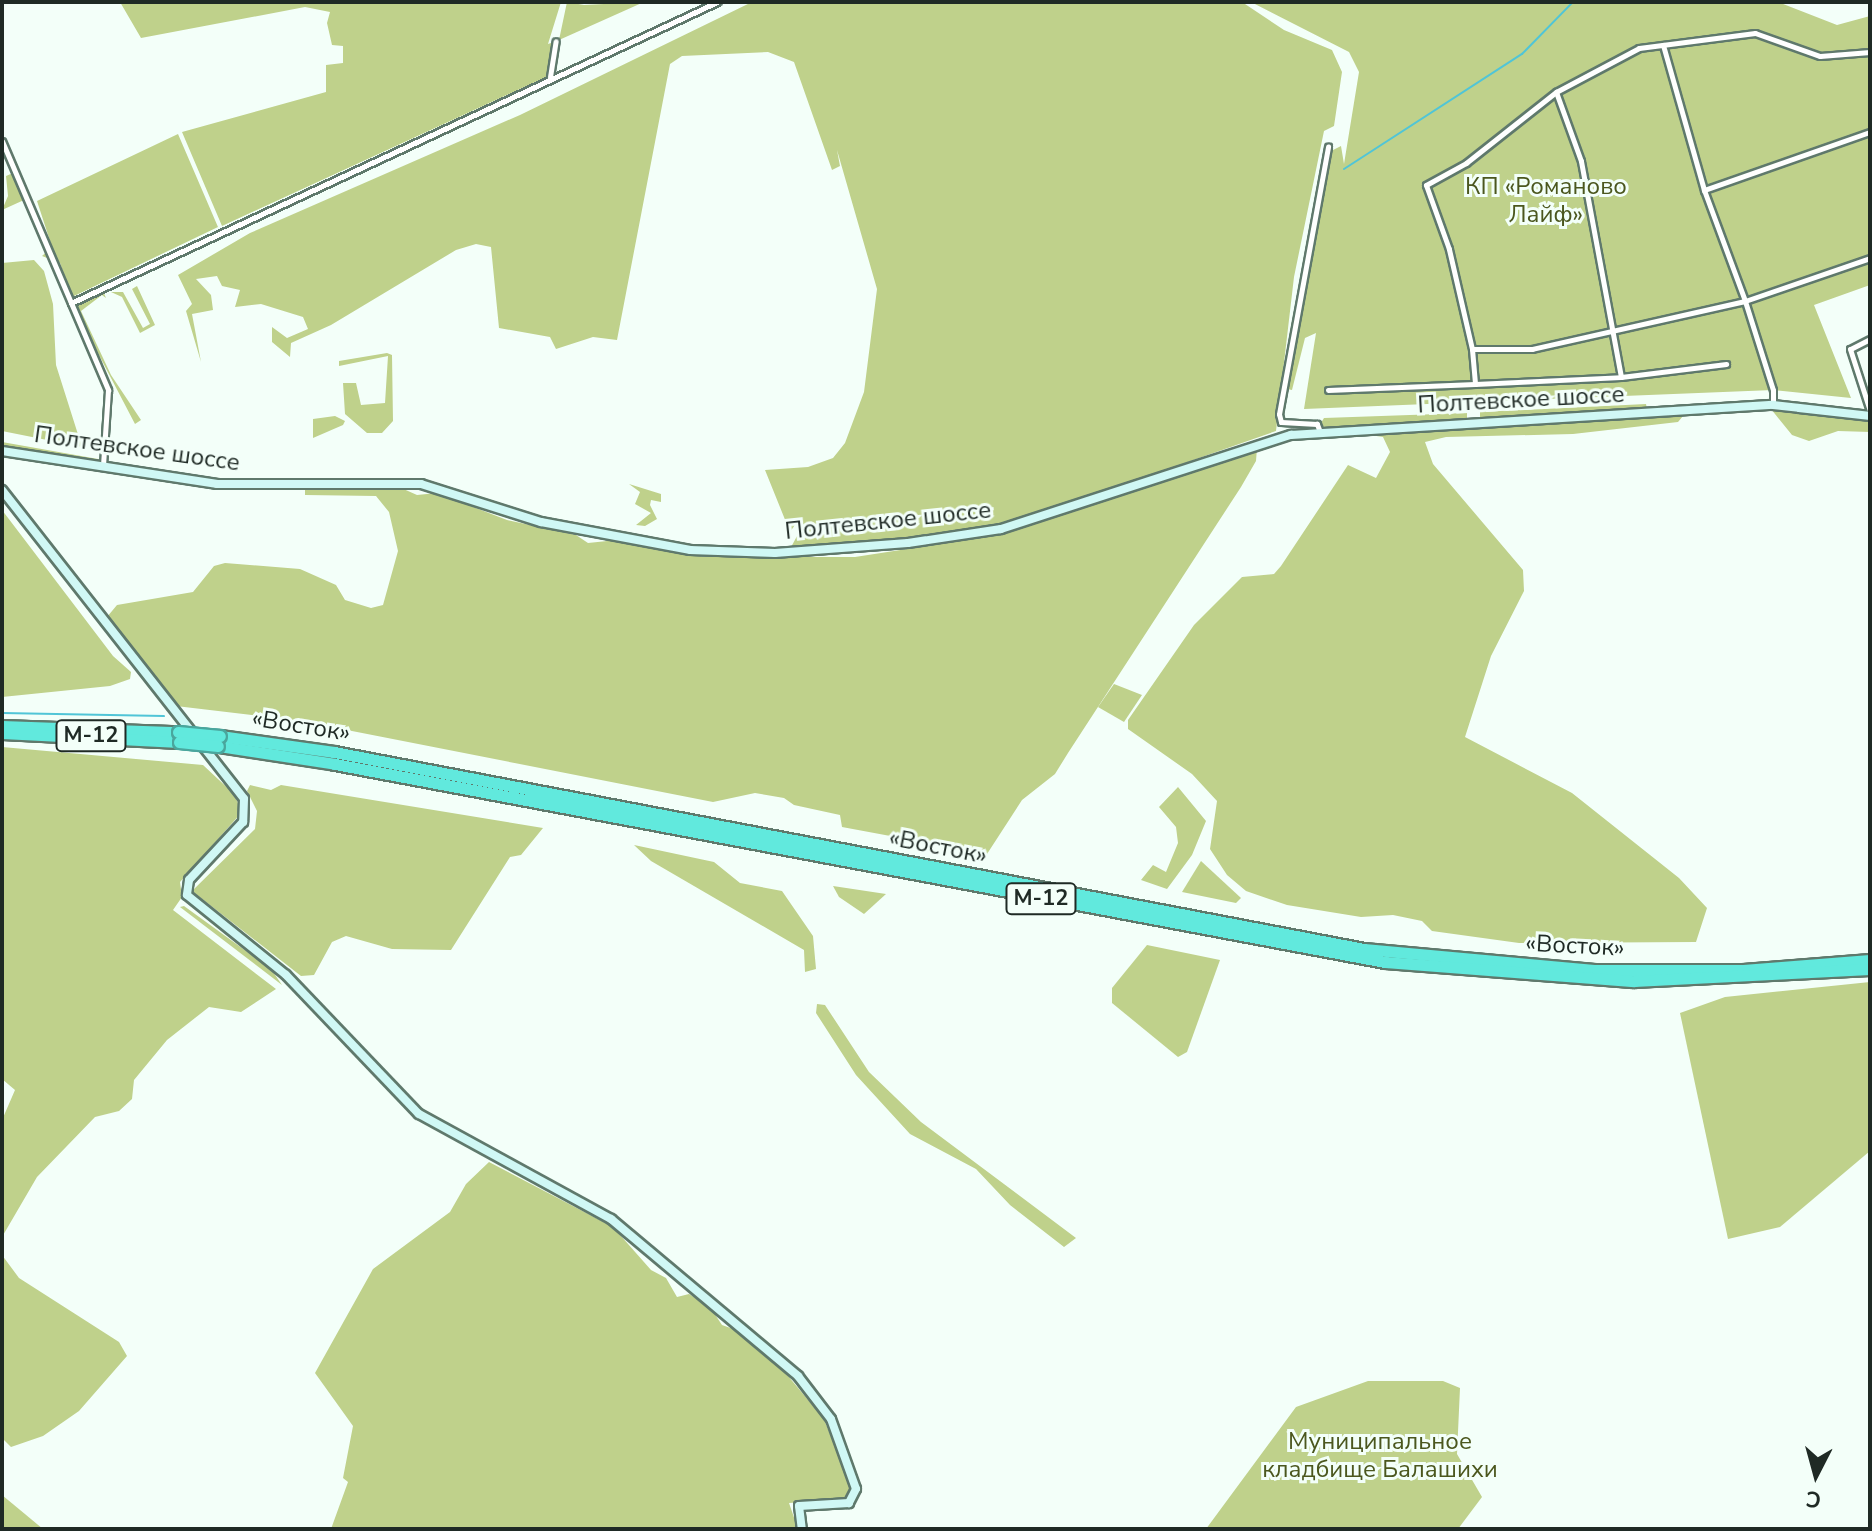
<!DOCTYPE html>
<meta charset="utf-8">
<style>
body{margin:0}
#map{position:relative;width:1872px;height:1531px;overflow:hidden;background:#f3fff9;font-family:"Nunito Sans",sans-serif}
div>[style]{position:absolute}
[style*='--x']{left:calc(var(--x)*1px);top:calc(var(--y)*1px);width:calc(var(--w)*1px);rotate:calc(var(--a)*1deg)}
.green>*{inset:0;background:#bfd18b;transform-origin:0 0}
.stream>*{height:2px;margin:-1px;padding:0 1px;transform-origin:1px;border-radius:1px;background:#50c5d7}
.roads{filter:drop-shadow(2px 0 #5f796c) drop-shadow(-2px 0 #5f796c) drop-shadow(0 2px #5f796c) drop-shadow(0 -2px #5f796c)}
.street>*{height:5px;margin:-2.5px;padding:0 2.5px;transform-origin:2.5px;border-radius:2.5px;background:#fff}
.secondary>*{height:8px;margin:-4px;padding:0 4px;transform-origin:4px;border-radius:4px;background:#d0f8f5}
.highway>*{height:11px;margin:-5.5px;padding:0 5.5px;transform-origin:5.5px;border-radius:5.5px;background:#61e9dd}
.bridges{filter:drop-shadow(2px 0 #4aa69d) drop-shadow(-2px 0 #4aa69d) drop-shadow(0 2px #4aa69d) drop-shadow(0 -2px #4aa69d)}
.highway-bridge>*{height:11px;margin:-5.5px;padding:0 5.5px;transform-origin:5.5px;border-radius:5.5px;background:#61e9dd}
span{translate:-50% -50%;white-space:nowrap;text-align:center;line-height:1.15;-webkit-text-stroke:6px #f3fff9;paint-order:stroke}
.shield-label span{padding:2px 6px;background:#f3fff9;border:2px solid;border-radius:6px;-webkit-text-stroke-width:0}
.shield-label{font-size:22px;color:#1f2a25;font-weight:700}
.park-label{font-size:24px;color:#4b571e}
.street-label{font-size:24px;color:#1f2a25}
.frame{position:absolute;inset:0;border:4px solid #1f2a25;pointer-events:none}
.north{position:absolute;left:1776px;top:1435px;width:80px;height:80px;-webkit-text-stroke:6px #f3fff9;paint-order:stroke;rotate:186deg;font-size:22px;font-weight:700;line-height:32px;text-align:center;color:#1f2a25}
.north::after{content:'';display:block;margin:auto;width:28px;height:36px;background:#1f2a25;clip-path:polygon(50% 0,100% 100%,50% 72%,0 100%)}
</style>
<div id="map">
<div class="green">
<i style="clip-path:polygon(120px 2px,561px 2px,548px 44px,554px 42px,546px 77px,222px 226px,182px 132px,326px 92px,326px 65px,343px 63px,343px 46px,332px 45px,327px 23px,330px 12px,305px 7px,141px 38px)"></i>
<i style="clip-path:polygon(567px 2px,584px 5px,644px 2px,559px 40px)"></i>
<i style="clip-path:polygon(752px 2px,1242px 2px,1284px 30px,1332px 50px,1342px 72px,1334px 126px,1324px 131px,1294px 277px,1276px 431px,1016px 522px,927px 537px,790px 549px,803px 525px,797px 522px,790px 532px,765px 470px,808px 467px,833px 458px,845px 443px,864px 392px,877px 289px,837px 150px,840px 166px,832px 170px,794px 62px,768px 52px,682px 56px,670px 64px,617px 340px,593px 337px,556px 349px,550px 337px,499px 328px,491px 247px,476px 244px,456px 250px,331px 325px,291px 343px,290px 357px,272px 342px,272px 327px,287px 338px,308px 329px,303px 317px,261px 304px,235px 307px,240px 290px,222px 286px,217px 276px,196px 279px,211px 295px,213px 310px,192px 314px,201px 362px,186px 311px,192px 304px,178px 275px,250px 233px,520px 115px)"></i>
<i style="clip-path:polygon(1251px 2px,1778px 2px,1837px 25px,1870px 16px,1870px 285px,1814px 305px,1851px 398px,1773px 390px,1304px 409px,1316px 333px,1305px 338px,1292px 390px,1287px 389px,1304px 275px,1329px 152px,1341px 146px,1344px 164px,1359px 72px,1349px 52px)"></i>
<i style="clip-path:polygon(178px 134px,218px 227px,72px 297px,60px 263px,42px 256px,52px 247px,37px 201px)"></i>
<i style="clip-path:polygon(13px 173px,24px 200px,2px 210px,8px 196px,6px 176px)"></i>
<i style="clip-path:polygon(34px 260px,44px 271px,53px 304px,56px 365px,82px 447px,2px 431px,2px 263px)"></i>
<i style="clip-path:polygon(137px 286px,155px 325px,140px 333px,122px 297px,111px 292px,123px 292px,143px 328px,150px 324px,132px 289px)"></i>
<i style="clip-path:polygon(103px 291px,106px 298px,102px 295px,81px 311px,111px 375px,141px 420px,135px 424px,76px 311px,77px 304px)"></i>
<i style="clip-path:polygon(387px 353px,392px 355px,393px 421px,382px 433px,367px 433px,345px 414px,343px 383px,356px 383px,361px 405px,385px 403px,388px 356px,339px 366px,339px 361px)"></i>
<i style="clip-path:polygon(1646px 404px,1647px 409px,1480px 419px,1480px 412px)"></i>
<i style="clip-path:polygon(1771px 409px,1870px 419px,1870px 432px,1838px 431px,1809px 441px,1792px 435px)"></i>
<i style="clip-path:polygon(1467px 413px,1467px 419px,1458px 420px,1325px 429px,1321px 423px,1324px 418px)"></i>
<i style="clip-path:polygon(335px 416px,345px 421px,343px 425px,313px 438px,313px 419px)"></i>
<i style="clip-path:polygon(1683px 416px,1678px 422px,1573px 434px,1446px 437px,1425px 442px,1433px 464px,1523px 570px,1524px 591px,1491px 656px,1465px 737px,1572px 793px,1679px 878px,1707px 908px,1696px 942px,1519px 943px,1432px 931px,1422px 921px,1393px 915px,1361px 917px,1287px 905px,1246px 891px,1227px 875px,1210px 849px,1217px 801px,1192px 774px,1128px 729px,1128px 720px,1194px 625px,1242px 577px,1274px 574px,1281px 566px,1348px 465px,1376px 478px,1390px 452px,1383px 437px,1370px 435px)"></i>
<i style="left:2px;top:442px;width:99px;height:5px;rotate:10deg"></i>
<i style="clip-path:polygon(1257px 448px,1256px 461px,1241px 487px,1068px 753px,1055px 774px,1022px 800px,987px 854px,842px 827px,840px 815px,794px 805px,784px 798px,755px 793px,713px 802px,301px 721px,176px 706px,107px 617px,117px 605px,193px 592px,214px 566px,225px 563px,300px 569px,336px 585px,345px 600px,371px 608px,383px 605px,398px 551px,389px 512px,376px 496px,305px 495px,305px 490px,399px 487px,417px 495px,437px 493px,507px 520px,576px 535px,588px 543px,617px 540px,705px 557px,855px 557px,1004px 534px)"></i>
<i style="clip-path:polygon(629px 484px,661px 494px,661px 502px,651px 500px,650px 505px,657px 519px,645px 526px,636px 525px,651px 513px,635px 504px,640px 492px)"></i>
<i style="clip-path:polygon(2px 510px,113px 656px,131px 672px,130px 679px,110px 686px,2px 697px)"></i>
<i style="clip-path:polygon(1114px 684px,1142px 695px,1124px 722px,1098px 707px)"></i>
<i style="clip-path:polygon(2px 747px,203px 765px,234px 794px,242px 812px,180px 882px,182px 897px,173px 910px,276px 989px,241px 1012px,209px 1007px,167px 1040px,134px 1080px,132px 1099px,119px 1111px,95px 1117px,37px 1177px,2px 1237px,2px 1120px,15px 1090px,2px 1079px)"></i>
<i style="clip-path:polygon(250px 785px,271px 790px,281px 785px,543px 828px,521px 855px,510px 857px,451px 950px,392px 949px,346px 936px,332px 942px,314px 975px,301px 976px,192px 891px,255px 829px,257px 811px,247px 791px)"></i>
<i style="clip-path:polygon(1178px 787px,1206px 821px,1192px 855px,1167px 889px,1141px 880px,1153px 865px,1166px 872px,1178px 843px,1176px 827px,1159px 807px)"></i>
<i style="clip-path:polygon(634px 845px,714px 862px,740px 883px,782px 891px,813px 936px,816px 969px,805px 972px,804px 950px,651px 861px)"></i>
<i style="clip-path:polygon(1201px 861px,1241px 898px,1236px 903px,1182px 892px)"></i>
<i style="clip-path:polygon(833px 886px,886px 894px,864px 914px,839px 897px)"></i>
<i style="clip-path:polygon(184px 906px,271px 969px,282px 985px,180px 907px)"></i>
<i style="clip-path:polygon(1147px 945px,1220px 960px,1187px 1052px,1178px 1057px,1112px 1003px,1112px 988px)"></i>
<i style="clip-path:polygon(1870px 982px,1870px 1151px,1780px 1227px,1728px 1239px,1680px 1013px,1725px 997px)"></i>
<i style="clip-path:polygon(817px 1004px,825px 1005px,869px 1072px,921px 1122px,1076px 1238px,1064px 1247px,1010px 1205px,976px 1169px,910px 1134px,856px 1075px,816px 1013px)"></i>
<i style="clip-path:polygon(489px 1162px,613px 1227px,651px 1270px,666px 1278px,677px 1297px,689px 1294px,710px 1307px,722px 1325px,736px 1330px,778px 1364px,824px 1419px,852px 1490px,850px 1499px,789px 1503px,798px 1529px,331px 1529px,348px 1482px,343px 1478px,353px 1426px,315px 1373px,373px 1269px,450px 1212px,466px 1184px)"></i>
<i style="clip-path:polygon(2px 1255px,19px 1278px,119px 1342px,127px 1356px,79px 1411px,43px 1436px,11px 1447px,2px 1438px)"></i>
<i style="clip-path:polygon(1368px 1381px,1443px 1381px,1460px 1388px,1457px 1454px,1482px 1497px,1458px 1529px,1206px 1529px,1296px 1407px)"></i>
<i style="clip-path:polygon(2px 1495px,43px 1529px,2px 1529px)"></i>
</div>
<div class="stream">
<i style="--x:1344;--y:169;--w:212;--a:-32.9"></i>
<i style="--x:1522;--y:54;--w:73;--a:-45.6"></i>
<i style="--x:2;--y:713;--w:162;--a:1.1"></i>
</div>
<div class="roads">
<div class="street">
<i style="--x:1663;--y:45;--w:151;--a:74.2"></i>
<i style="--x:1704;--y:190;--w:176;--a:-19.3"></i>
<i style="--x:550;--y:77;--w:36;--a:-81"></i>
<i style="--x:2;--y:141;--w:271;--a:66.9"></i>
<i style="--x:108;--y:390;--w:75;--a:93.8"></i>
<i style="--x:1704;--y:190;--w:118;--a:69.7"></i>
<i style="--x:1745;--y:301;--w:132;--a:-19"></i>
<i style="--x:71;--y:303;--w:713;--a:-24.98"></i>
<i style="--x:1870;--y:339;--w:22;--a:153"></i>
<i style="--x:1850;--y:349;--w:65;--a:72.1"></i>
<i style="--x:1472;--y:349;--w:35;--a:85"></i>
<i style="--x:1475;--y:384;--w:146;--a:-2.7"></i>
<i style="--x:1621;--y:377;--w:220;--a:-100.5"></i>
<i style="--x:1581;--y:161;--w:73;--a:-109.9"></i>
<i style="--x:1621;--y:377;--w:106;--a:-7.1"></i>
<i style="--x:1328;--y:390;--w:147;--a:-2.3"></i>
<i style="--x:1773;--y:405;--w:15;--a:-90"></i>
<i style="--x:1773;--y:390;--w:93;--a:-107.5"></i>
<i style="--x:1745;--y:301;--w:218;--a:167.3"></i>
<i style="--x:1532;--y:349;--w:60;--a:180"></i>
<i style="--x:1472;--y:349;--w:103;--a:-103"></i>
<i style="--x:1449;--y:249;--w:68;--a:-109.8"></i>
<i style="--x:1426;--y:185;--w:46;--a:-28.8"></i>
<i style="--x:1466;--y:163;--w:115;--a:-38.3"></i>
<i style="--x:1556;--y:92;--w:94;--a:-27.9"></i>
<i style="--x:1639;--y:48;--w:117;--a:-7.4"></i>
<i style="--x:1755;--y:33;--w:69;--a:19.5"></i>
<i style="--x:1820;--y:56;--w:50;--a:-4.6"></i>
<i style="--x:1320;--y:432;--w:9;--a:-111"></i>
<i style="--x:1317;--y:424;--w:36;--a:-177"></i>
<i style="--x:1281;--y:422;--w:8;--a:-104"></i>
<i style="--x:1279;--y:414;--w:272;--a:-79.6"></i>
</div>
<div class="secondary">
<i style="--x:2;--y:451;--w:218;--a:8.7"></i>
<i style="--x:217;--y:484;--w:204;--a:0"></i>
<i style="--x:421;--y:484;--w:126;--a:17.6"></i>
<i style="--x:541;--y:522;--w:152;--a:10.6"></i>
<i style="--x:690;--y:550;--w:85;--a:2"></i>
<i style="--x:775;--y:553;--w:133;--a:-4.3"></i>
<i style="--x:908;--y:543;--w:94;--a:-8.6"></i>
<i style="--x:1001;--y:529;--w:305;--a:-18"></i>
<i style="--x:1291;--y:435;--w:483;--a:-3.6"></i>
<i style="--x:1773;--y:405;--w:98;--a:6.5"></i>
<i style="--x:2;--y:490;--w:392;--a:51.9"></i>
<i style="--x:244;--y:799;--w:23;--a:92"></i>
<i style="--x:243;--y:822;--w:79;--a:133"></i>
<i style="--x:189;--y:880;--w:15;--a:98"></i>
<i style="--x:187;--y:895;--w:127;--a:38.9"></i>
<i style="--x:286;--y:975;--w:192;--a:46.3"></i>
<i style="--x:419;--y:1114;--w:219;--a:28.7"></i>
<i style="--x:611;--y:1219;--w:244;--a:40"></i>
<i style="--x:798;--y:1376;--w:54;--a:52.5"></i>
<i style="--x:831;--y:1419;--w:74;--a:70.3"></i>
<i style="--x:856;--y:1489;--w:16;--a:117"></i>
<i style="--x:849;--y:1503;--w:50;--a:176.6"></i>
<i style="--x:799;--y:1506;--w:23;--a:83"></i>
</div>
<div class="highway">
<i style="--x:2;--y:726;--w:176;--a:2"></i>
<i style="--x:2;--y:733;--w:177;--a:2.9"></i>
<i style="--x:220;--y:736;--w:115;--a:8"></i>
<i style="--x:334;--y:752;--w:1049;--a:10.83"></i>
<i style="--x:1364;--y:949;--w:231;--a:5.2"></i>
<i style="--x:1594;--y:970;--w:149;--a:0"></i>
<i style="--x:1743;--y:970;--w:127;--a:-4.5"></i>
<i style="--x:218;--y:746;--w:118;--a:8.7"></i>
<i style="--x:335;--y:764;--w:1069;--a:10.68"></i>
<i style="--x:1385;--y:962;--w:250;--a:4.4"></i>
<i style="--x:1634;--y:981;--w:236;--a:-2.9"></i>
</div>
</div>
<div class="bridges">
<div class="highway-bridge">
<i style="--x:178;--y:732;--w:42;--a:5.4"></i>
<i style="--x:179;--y:742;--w:39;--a:6"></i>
</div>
</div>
<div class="shield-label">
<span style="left:91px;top:736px">М-12</span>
<span style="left:1041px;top:899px">М-12</span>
</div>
<div class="park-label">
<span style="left:1546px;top:201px">КП «Романово<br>Лайф»</span>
<span style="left:1380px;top:1456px">Муниципальное<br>кладбище Балашихи</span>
</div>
<div class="street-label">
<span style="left:1521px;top:400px;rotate:-3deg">Полтевское шоссе</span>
<span style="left:137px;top:449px;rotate:8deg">Полтевское шоссе</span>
<span style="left:888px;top:521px;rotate:-6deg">Полтевское шоссе</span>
<span style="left:301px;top:726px;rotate:9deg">«Восток»</span>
<span style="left:938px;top:847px;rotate:11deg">«Восток»</span>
<span style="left:1575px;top:946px;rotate:3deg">«Восток»</span>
</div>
<div class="frame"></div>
<div class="north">С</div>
</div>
